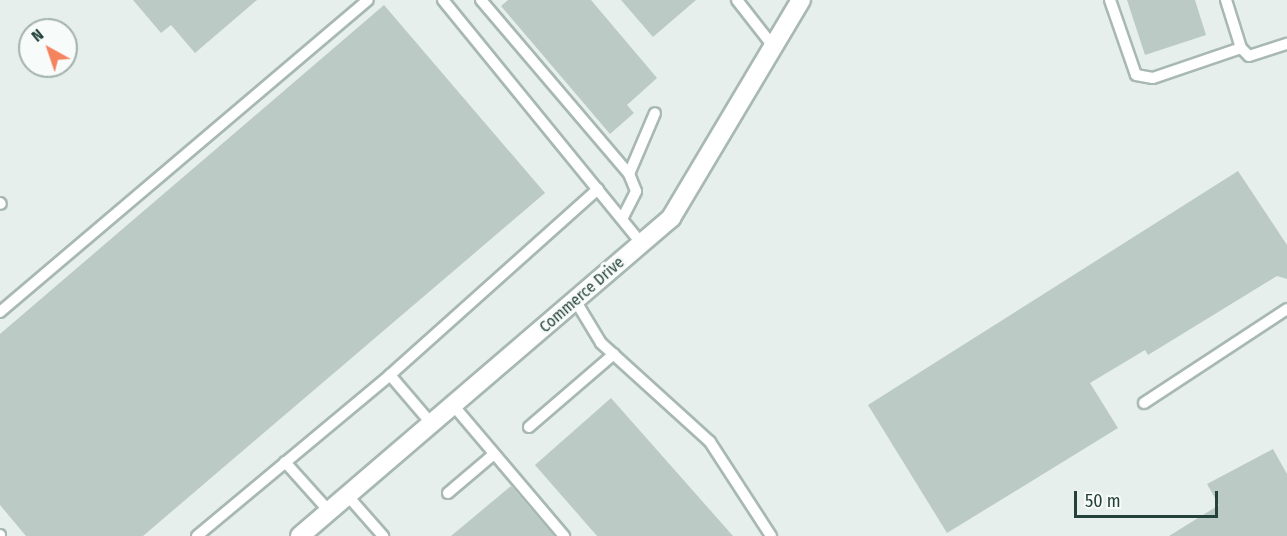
<!DOCTYPE html>
<style>
body{margin:0}
#map{position:relative;width:1287px;height:536px;overflow:hidden;background:#e6efeb;font-family:"Fira Sans Condensed",sans-serif}
div>[style]{position:absolute}
[style*='--x']{left:calc(var(--x)*1px);top:calc(var(--y)*1px);width:calc(var(--w)*1px);rotate:calc(var(--a)*1deg)}
.building>*{inset:0;background:#bbcac4}
.roads{filter:drop-shadow(2px 0 #a8b8b2) drop-shadow(-2px 0 #a8b8b2) drop-shadow(0 2px #a8b8b2) drop-shadow(0 -2px #a8b8b2)}
.service>*{height:10px;margin:-5px;padding:0 5px;transform-origin:5px;border-radius:5px;background:#fff}
.minor>*{height:18px;margin:-9px;padding:0 9px;transform-origin:9px;border-radius:9px;background:#fff}
span{translate:-50% -50%;white-space:nowrap;text-align:center;line-height:1.15;-webkit-text-stroke:6px #f7fbf9;paint-order:stroke}
.street-label{font-size:16px;color:#24423a}
.north{position:absolute;left:18px;top:18px;width:60px;height:60px;box-sizing:border-box;background:#f7fbf9;border:2px solid #a3b1ad;border-radius:50%;rotate:320deg;font-size:16px;font-weight:700;line-height:24px;text-align:center;color:#24423a}
.north::after{content:'';display:block;margin:auto;width:21px;height:27px;background:#f4845f;clip-path:polygon(50% 0,100% 100%,50% 72%,0 100%)}
.scale{position:absolute;left:1074px;top:491px;width:144px;height:27px;box-sizing:border-box;border:3px solid #24423a;border-top:0;padding-left:8px;font-size:18px;line-height:21px;white-space:nowrap;color:#24423a;-webkit-text-stroke:4px #f7fbf9;paint-order:stroke}
</style>
<div id="map">
<div class="building">
<i style="clip-path:polygon(133px 0,257px 0,195px 53px,171px 25px,161px 33px)"></i>
<i style="clip-path:polygon(508px 0,591px 0,657px 78px,627px 105px,634px 113px,610px 134px,501px 6px)"></i>
<i style="clip-path:polygon(621px 0,696px 0,653px 37px)"></i>
<i style="clip-path:polygon(1127px 0,1195px 0,1206px 35px,1145px 55px)"></i>
<i style="clip-path:polygon(384px 5px,545px 193px,143px 536px,26px 536px,0 505px,0 334px)"></i>
<i style="clip-path:polygon(1238px 171px,1287px 245px,1287px 279px,1277px 276px,1148px 355px,1145px 350px,1090px 383px,1118px 428px,947px 533px,868px 405px)"></i>
<i style="clip-path:polygon(611px 398px,733px 536px,597px 536px,535px 465px)"></i>
<i style="clip-path:polygon(1273px 449px,1287px 474px,1287px 536px,1169px 536px,1219px 505px,1207px 484px)"></i>
<i style="clip-path:polygon(511px 486px,554px 536px,451px 536px)"></i>
</div>
<div class="roads">
<div class="service">
<i style="--x:443;--y:0;--w:313;--a:50.8"></i>
<i style="--x:481;--y:0;--w:228;--a:49.6"></i>
<i style="--x:737;--y:0;--w:58;--a:52"></i>
<i style="--x:1110;--y:0;--w:79;--a:70.9"></i>
<i style="--x:1136;--y:75;--w:17;--a:10"></i>
<i style="--x:1153;--y:78;--w:93;--a:-18.8"></i>
<i style="--x:1226;--y:0;--w:50;--a:72.6"></i>
<i style="--x:1241;--y:48;--w:11;--a:45"></i>
<i style="--x:1249;--y:56;--w:40;--a:-18"></i>
<i style="--x:0;--y:203;--w:1;--a:45"></i>
<i style="--x:622;--y:219;--w:31;--a:-63"></i>
<i style="--x:636;--y:191;--w:18;--a:-112"></i>
<i style="--x:629;--y:174;--w:66;--a:-66.9"></i>
<i style="--x:575;--y:300;--w:50;--a:58.8"></i>
<i style="--x:601;--y:343;--w:147;--a:42.2"></i>
<i style="--x:710;--y:442;--w:112;--a:57"></i>
<i style="--x:0;--y:312;--w:482;--a:-40.3"></i>
<i style="--x:390;--y:375;--w:63;--a:49.5"></i>
<i style="--x:1144;--y:403;--w:171;--a:-33.3"></i>
<i style="--x:453;--y:405;--w:172;--a:49.7"></i>
<i style="--x:529;--y:427;--w:112;--a:-40.7"></i>
<i style="--x:285;--y:462;--w:66;--a:48.1"></i>
<i style="--x:448;--y:493;--w:60;--a:-40.3"></i>
<i style="--x:347;--y:495;--w:55;--a:48.7"></i>
<i style="--x:0;--y:535;--w:1;--a:90"></i>
<i style="--x:197;--y:536;--w:251;--a:-39.8"></i>
<i style="--x:390;--y:375;--w:279;--a:-41.8"></i>
</div>
<div class="minor">
<i style="--x:300;--y:536;--w:489;--a:-40.6"></i>
<i style="--x:671;--y:218;--w:254;--a:-59.2"></i>
</div>
</div>
<div class="street-label">
<span style="left:582px;top:295px;rotate:-41deg">Commerce Drive</span>
</div>
<div class="north">N</div>
<div class="scale">50 m</div>
</div>
